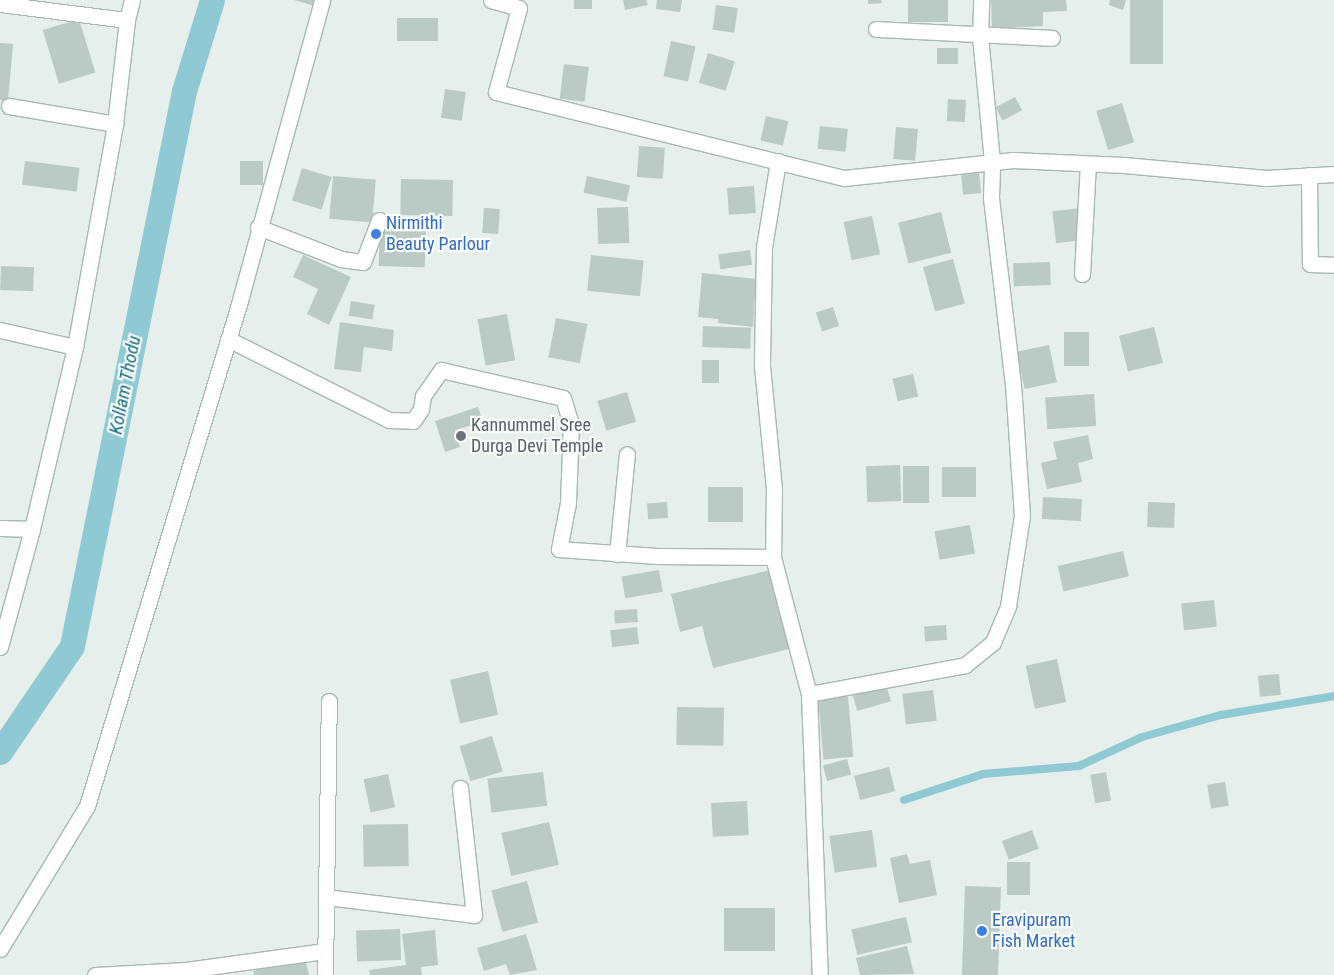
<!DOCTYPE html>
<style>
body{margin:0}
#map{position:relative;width:1334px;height:975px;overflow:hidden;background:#e6efeb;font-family:"Roboto Condensed",sans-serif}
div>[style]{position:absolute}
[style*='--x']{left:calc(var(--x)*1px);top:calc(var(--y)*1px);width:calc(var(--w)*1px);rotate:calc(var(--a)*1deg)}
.stream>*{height:8px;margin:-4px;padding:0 4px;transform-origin:4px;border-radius:4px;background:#8ec9d4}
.canal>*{height:25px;margin:-12.5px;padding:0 12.5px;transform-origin:12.5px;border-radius:12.5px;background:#8ec9d4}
.building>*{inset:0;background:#bbcac4;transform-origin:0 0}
.roads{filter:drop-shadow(1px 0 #a8b8b2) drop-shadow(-1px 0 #a8b8b2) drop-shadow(0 1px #a8b8b2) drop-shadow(0 -1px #a8b8b2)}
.street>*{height:15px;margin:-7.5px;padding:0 7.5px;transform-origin:7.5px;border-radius:7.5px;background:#fff}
.secondary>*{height:15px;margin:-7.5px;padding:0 7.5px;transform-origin:7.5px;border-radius:7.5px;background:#fff}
.dots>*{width:14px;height:14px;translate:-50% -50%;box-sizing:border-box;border:2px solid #f7fbf9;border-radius:50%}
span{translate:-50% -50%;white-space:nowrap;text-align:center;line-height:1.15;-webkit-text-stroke:4.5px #f7fbf9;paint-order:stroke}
.shop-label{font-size:18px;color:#366cbe}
.left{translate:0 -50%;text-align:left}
.worship-label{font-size:18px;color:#5b616d}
.water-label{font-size:19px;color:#1c6f80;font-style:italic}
</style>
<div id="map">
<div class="stream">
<i style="--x:904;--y:800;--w:83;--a:-18.2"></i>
<i style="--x:983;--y:774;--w:96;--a:-4.8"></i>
<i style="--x:1079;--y:766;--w:69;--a:-24.7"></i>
<i style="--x:1142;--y:737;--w:82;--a:-15.6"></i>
<i style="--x:1221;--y:715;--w:115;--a:-9.5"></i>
</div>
<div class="canal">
<i style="--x:0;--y:752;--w:128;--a:-55.8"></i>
<i style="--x:72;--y:646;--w:566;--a:-78.59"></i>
<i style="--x:184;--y:91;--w:95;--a:-72.9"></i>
</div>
<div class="building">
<i style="clip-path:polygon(294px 0,317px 0,315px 6px)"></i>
<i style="left:574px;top:0;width:18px;height:9px"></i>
<i style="clip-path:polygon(623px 0,646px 0,648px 5px,625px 10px)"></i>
<i style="clip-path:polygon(657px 0,682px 0,680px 12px,656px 9px)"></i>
<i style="clip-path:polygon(868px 0,881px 0,882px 3px,868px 4px)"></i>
<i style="left:908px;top:0;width:40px;height:22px"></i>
<i style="clip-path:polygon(991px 0,1066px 0,1067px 11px,1043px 12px,1043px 26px,992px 29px)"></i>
<i style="clip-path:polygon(1110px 0,1126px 0,1123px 10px,1109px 5px)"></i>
<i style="left:1130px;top:0;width:33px;height:64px"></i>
<i style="left:716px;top:5px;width:22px;height:25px;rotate:8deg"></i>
<i style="left:438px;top:18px;width:23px;height:41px;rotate:90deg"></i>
<i style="left:79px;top:19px;width:56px;height:38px;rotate:73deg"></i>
<i style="left:671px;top:41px;width:25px;height:36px;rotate:12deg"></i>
<i style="clip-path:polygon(0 43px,13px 44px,8px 101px,0 100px)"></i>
<i style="left:958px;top:48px;width:16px;height:21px;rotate:90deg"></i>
<i style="left:708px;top:53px;width:28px;height:31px;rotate:17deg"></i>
<i style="left:564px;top:64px;width:25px;height:35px;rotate:7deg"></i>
<i style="left:445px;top:89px;width:21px;height:29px;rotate:8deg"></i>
<i style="left:1015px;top:97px;width:15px;height:22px;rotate:62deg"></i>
<i style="left:948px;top:99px;width:18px;height:22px;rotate:3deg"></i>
<i style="left:1122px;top:103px;width:41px;height:27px;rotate:73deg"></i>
<i style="left:766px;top:116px;width:23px;height:25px;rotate:13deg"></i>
<i style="left:820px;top:126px;width:28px;height:23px;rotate:6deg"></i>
<i style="left:896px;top:127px;width:22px;height:32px;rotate:5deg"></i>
<i style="left:639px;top:146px;width:26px;height:31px;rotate:4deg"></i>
<i style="left:25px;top:161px;width:55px;height:24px;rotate:7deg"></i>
<i style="left:240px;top:161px;width:23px;height:24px"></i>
<i style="left:302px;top:168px;width:31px;height:34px;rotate:17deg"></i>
<i style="left:979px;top:173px;width:20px;height:18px;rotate:84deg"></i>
<i style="left:333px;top:176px;width:43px;height:43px;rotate:5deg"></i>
<i style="left:587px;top:176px;width:44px;height:17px;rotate:12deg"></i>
<i style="left:401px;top:179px;width:52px;height:36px;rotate:1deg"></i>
<i style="left:754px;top:186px;width:27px;height:27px;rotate:86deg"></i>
<i style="left:628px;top:207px;width:36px;height:31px;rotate:88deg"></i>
<i style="left:484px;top:208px;width:16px;height:25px;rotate:4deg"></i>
<i style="left:1080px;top:208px;width:32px;height:28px;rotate:83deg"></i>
<i style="left:941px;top:212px;width:42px;height:44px;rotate:76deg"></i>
<i style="left:872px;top:216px;width:39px;height:29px;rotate:78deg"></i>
<i style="left:380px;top:228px;width:46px;height:38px;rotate:2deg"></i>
<i style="left:750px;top:250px;width:15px;height:32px;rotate:82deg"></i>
<i style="clip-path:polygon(303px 255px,351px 277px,329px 325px,307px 314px,318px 289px,293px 277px)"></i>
<i style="left:591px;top:255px;width:53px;height:36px;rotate:6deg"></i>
<i style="left:953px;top:259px;width:46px;height:31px;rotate:75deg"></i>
<i style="left:1050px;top:262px;width:23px;height:37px;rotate:88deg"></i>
<i style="left:1px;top:266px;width:33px;height:24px;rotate:2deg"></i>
<i style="clip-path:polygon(702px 273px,756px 279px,753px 327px,718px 323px,718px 319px,698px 317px)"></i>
<i style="left:351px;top:301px;width:24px;height:15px;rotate:9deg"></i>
<i style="left:833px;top:307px;width:20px;height:18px;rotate:72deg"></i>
<i style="left:507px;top:314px;width:47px;height:30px;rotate:80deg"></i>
<i style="left:556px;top:318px;width:32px;height:40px;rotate:11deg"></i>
<i style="clip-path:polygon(340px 322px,394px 330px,392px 351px,364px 347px,361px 372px,334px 369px)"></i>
<i style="left:703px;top:326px;width:48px;height:21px;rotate:2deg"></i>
<i style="left:1154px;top:327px;width:37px;height:36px;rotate:76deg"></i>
<i style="left:1064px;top:332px;width:25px;height:34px"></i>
<i style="left:1049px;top:345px;width:38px;height:33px;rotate:78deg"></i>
<i style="left:702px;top:360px;width:17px;height:23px"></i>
<i style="left:913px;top:374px;width:23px;height:21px;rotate:77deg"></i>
<i style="left:627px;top:392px;width:31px;height:31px;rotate:73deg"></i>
<i style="left:1094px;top:394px;width:32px;height:49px;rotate:86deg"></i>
<i style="clip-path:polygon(478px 407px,483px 422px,455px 430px,460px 447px,445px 452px,435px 421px)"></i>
<i style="clip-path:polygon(1088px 435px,1093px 459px,1078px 463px,1082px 482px,1047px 489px,1041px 463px,1057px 459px,1053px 442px)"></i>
<i style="left:900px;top:465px;width:36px;height:34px;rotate:88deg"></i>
<i style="left:903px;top:466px;width:26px;height:37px"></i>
<i style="left:976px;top:467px;width:30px;height:34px;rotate:90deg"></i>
<i style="left:708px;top:487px;width:35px;height:35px"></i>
<i style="left:1043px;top:497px;width:39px;height:22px;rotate:3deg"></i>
<i style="left:667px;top:502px;width:16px;height:20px;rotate:86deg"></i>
<i style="left:1148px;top:502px;width:27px;height:25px;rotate:2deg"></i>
<i style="left:970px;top:525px;width:29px;height:36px;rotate:80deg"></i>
<i style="left:1123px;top:551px;width:26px;height:67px;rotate:77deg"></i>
<i style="left:659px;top:570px;width:22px;height:38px;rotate:80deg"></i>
<i style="clip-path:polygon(770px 570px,789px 649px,713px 668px,702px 626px,680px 632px,671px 594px)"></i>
<i style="left:1214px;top:600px;width:27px;height:33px;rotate:84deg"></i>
<i style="left:637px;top:609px;width:13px;height:23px;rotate:86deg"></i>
<i style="left:946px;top:625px;width:15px;height:22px;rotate:86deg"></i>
<i style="left:637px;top:627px;width:17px;height:27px;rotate:83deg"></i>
<i style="left:1057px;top:659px;width:44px;height:32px;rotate:78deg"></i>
<i style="left:488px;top:671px;width:45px;height:39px;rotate:77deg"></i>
<i style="left:1279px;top:674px;width:21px;height:21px;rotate:85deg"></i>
<i style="left:886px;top:684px;width:18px;height:35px;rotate:74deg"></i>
<i style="left:933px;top:690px;width:31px;height:31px;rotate:83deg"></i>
<i style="left:848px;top:696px;width:61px;height:30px;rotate:85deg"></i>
<i style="left:677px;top:707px;width:47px;height:38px;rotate:1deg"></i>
<i style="left:492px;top:736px;width:37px;height:34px;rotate:73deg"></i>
<i style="left:847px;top:759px;width:16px;height:25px;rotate:75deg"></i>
<i style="left:889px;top:767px;width:25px;height:36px;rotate:76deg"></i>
<i style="left:543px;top:772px;width:34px;height:56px;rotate:83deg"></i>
<i style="left:1106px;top:772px;width:29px;height:16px;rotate:80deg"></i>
<i style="left:388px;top:774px;width:34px;height:25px;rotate:78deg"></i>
<i style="left:1225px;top:782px;width:24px;height:18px;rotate:81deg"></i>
<i style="left:747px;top:801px;width:34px;height:36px;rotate:87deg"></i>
<i style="left:549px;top:822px;width:44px;height:49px;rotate:77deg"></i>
<i style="left:408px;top:824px;width:42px;height:45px;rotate:89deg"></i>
<i style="left:872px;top:830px;width:37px;height:43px;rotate:82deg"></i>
<i style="left:1032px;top:830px;width:20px;height:32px;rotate:70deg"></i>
<i style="clip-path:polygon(907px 854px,910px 864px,930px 860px,937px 895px,899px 903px,890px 858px)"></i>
<i style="left:1007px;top:862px;width:23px;height:33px"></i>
<i style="left:527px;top:881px;width:43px;height:37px;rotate:75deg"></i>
<i style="left:965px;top:886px;width:36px;height:89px;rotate:2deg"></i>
<i style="left:775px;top:908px;width:43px;height:51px;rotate:90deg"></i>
<i style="left:906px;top:917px;width:26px;height:56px;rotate:77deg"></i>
<i style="left:400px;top:929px;width:31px;height:44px;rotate:88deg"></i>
<i style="clip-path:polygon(435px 930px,438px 965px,421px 967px,422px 975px,370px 975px,369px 970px,406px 965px,402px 934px)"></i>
<i style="clip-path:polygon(526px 934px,537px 970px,510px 975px,506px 964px,484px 971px,477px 948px)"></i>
<i style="clip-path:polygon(907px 946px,914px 974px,860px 975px,856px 958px)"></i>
<i style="clip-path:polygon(305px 959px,309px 975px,254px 975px,253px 971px)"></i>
</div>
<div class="roads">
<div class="street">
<i style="--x:491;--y:0;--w:29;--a:16"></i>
<i style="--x:519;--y:8;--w:87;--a:105.3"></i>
<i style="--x:496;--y:92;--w:358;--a:13.9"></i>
<i style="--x:844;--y:178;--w:170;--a:-6.1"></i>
<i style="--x:1013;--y:160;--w:111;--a:2.6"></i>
<i style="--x:1124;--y:165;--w:143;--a:5.2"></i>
<i style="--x:1266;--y:178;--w:68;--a:-3.4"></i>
<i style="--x:0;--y:4;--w:128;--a:7.2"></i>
<i style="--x:876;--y:29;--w:176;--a:2.9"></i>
<i style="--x:9;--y:106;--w:108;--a:9.6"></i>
<i style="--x:778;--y:161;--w:87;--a:99.2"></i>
<i style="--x:764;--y:247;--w:119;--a:91"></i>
<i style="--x:762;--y:366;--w:124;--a:84.4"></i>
<i style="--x:774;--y:489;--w:68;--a:90.8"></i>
<i style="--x:773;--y:557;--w:142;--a:75.3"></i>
<i style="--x:809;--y:694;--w:281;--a:87.8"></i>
<i style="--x:1309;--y:175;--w:89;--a:89.4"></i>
<i style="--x:1310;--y:264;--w:23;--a:2"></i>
<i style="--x:258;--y:227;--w:89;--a:21.1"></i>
<i style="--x:341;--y:259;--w:22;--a:8"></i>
<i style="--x:363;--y:262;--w:45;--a:-69.1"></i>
<i style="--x:1082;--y:274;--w:110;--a:-86.9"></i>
<i style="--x:0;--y:330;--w:77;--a:12.8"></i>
<i style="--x:228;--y:339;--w:180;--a:26.7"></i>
<i style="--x:389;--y:420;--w:24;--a:2"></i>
<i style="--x:413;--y:421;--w:14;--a:-56"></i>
<i style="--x:421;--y:409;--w:13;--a:-81"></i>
<i style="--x:423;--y:396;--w:32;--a:-55"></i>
<i style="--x:441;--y:370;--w:125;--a:12.9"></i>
<i style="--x:563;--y:398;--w:27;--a:73"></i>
<i style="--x:571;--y:424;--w:79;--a:92.2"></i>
<i style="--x:568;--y:503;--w:47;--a:101.1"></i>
<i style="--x:559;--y:549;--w:98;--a:4.1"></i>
<i style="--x:657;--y:556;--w:116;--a:0.5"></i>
<i style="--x:0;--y:528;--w:32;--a:2"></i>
<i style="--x:617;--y:554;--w:100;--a:-84.3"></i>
<i style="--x:0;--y:647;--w:122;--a:-74.8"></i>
<i style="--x:32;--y:529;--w:187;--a:-76.7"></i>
<i style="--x:75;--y:347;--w:227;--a:-79.8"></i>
<i style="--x:115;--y:124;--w:105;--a:-83.4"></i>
<i style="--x:127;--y:20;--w:21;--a:-76"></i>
<i style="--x:809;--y:694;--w:159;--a:-10.5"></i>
<i style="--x:965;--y:665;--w:36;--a:-39"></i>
<i style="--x:993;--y:642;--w:39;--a:-67"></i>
<i style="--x:1008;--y:606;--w:91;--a:-81.2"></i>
<i style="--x:1022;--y:516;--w:131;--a:-93.9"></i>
<i style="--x:1013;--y:385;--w:189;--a:-96.7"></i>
<i style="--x:991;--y:197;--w:36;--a:-88"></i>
<i style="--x:992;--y:161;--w:126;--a:-95.5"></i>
<i style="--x:980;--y:36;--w:36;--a:-88"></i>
<i style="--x:326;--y:897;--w:149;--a:6.9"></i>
<i style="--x:474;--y:915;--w:128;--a:-96.3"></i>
<i style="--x:95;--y:975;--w:91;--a:-3.1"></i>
<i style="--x:186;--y:970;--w:140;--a:-7.8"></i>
<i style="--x:325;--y:975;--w:274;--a:-89.2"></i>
</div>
<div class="secondary">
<i style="--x:0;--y:949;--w:167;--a:-58.7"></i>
<i style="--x:87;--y:806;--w:525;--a:-73.15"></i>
<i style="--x:239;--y:304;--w:315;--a:-74.7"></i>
</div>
</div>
<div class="dots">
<i style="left:376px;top:234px;background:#3f7fe0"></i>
<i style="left:461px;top:436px;background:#6b7280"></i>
<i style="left:982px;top:931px;background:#3f7fe0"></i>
</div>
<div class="shop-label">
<span class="left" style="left:386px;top:234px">Nirmithi<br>Beauty Parlour</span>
<span class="left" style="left:992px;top:931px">Eravipuram<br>Fish Market</span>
</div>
<div class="worship-label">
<span class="left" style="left:471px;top:436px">Kannummel Sree<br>Durga Devi Temple</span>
</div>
<div class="water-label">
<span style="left:125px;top:385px;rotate:-79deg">Kollam Thodu</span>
</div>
</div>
